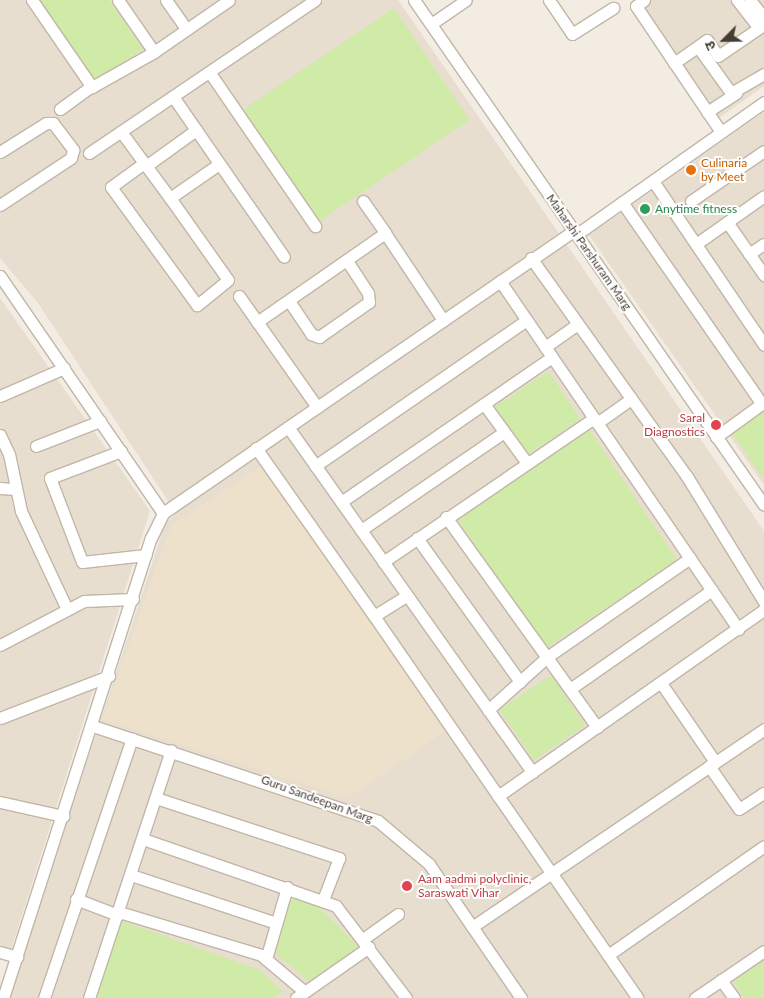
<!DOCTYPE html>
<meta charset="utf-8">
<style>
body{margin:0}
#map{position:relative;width:764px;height:998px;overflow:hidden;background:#f2ece2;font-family:Lato,"Noto Sans Devanagari",sans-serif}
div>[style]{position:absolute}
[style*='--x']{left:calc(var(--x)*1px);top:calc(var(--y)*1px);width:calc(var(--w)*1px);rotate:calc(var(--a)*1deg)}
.residential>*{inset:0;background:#e7ded0}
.education>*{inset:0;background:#ede1cb}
.green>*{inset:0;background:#d0eaa7;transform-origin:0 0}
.roads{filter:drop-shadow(1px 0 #c1b6a7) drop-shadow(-1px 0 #c1b6a7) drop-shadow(0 1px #c1b6a7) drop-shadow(0 -1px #c1b6a7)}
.minor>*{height:11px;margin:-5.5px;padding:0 5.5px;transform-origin:5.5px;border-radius:5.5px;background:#fff}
.dots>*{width:14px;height:14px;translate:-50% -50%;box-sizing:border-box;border:2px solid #fff;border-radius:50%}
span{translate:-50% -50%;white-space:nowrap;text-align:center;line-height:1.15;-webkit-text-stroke:4px #fff;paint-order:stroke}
.food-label{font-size:12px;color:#c56008}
.left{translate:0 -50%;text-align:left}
.leisure-label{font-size:12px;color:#27864d}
.street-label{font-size:12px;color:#443c32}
.health-label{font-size:12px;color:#be3a42}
.right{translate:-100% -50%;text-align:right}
.north{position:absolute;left:699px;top:15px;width:50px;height:50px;-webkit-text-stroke:4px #fff;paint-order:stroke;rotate:247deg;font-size:14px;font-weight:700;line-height:20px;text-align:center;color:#443c32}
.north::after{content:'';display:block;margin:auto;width:18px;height:22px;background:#443c32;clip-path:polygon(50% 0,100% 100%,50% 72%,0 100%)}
</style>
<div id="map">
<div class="residential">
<i style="clip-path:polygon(0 0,398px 0,764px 531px,764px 998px,9px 998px,165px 524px,176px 513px,38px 303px,0 258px)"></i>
<i style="clip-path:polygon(645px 0,764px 0,764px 86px,712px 123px,632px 8px)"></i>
<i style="clip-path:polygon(764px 112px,764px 485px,589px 235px)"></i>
<i style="clip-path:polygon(0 298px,150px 511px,11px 950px,0 948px)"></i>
</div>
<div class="education">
<i style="clip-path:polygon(261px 466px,447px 730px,348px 798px,102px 720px,171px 526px)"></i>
</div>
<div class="green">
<i style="clip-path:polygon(38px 0,109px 0,143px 49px,95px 82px)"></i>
<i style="left:394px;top:8px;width:135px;height:188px;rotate:56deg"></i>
<i style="left:548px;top:371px;width:58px;height:64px;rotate:56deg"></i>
<i style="clip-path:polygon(764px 409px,764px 480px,731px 432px)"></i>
<i style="left:588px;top:428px;width:159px;height:159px;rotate:56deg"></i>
<i style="left:551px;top:675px;width:61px;height:62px;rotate:56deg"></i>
<i style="clip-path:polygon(288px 895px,319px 907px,359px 947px,309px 981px,270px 949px)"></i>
<i style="clip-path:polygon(122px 921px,260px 970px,283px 991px,273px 998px,96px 998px)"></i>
<i style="clip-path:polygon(764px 960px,764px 998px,744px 998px,733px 981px)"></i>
</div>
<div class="roads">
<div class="minor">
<i style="--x:32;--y:0;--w:106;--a:55.4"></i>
<i style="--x:92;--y:87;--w:71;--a:-29.4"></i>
<i style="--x:154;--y:52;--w:91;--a:-34.7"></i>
<i style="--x:118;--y:0;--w:63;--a:55.3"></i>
<i style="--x:166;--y:0;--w:35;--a:55"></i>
<i style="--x:414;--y:0;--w:614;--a:55.28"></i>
<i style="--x:549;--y:0;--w:41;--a:55.9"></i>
<i style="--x:572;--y:34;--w:49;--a:-32.4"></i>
<i style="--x:644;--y:0;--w:10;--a:143"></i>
<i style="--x:636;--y:6;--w:152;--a:56"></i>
<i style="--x:750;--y:0;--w:23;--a:52"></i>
<i style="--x:431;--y:24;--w:42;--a:-34.4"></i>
<i style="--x:698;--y:47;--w:57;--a:54.3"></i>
<i style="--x:731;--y:93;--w:38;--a:-30"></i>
<i style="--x:674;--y:63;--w:40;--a:-34.9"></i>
<i style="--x:707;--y:40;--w:19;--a:55"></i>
<i style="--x:718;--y:56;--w:50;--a:-34.3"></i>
<i style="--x:759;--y:28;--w:36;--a:-128"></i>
<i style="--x:210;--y:73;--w:186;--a:55.5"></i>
<i style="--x:174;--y:98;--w:193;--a:55.3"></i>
<i style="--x:60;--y:109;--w:39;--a:-36"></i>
<i style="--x:707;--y:112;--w:35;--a:-33"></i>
<i style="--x:122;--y:133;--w:81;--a:53.6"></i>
<i style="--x:170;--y:198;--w:100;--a:54.7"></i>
<i style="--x:228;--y:280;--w:40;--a:141"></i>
<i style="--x:197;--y:305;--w:146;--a:-126.1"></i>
<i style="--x:111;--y:187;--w:41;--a:-36"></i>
<i style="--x:0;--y:152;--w:54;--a:-32.2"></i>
<i style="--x:46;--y:123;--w:7;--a:0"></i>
<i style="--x:53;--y:123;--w:34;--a:53"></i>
<i style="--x:73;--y:150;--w:8;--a:104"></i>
<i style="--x:71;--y:158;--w:85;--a:146.5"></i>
<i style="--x:89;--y:153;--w:273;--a:-34.1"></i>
<i style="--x:146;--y:166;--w:62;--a:-35.8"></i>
<i style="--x:653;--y:181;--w:198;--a:55.9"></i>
<i style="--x:170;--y:198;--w:60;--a:-34.8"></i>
<i style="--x:363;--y:201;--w:39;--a:55"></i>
<i style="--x:691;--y:201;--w:88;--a:-34.4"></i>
<i style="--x:622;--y:202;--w:246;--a:55.3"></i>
<i style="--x:727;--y:222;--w:65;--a:55.1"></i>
<i style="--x:577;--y:234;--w:229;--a:-35.2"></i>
<i style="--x:696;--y:244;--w:83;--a:-35.2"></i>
<i style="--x:749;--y:254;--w:18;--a:-34"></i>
<i style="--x:531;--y:258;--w:267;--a:54.5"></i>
<i style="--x:686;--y:475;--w:149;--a:58.4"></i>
<i style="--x:0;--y:276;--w:288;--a:55.5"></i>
<i style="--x:500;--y:281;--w:422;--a:55.6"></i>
<i style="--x:239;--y:296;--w:136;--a:54.9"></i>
<i style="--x:289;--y:301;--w:40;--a:56"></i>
<i style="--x:311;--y:334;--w:9;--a:21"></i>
<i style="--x:319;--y:337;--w:61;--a:-35"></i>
<i style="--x:369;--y:302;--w:9;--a:-96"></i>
<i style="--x:368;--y:293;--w:38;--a:-123"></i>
<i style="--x:257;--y:322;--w:156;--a:-34.8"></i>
<i style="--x:385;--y:233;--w:105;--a:56.3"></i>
<i style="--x:545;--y:347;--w:40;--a:-34.9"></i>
<i style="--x:0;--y:396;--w:70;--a:-23.6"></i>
<i style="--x:484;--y:404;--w:73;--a:53.9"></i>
<i style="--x:597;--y:423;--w:42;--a:-35.2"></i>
<i style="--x:288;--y:427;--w:423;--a:54.7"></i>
<i style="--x:0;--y:435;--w:21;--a:65"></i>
<i style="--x:9;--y:454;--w:58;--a:78.1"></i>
<i style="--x:21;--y:511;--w:108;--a:64.9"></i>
<i style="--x:716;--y:437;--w:59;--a:-36.1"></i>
<i style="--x:36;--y:446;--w:69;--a:-21.3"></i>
<i style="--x:256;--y:448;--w:205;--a:54.9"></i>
<i style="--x:374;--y:616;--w:39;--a:-32"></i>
<i style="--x:121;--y:451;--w:76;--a:159.2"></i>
<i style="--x:50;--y:478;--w:90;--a:69.1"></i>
<i style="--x:82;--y:562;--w:64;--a:-6.2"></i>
<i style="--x:315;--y:466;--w:257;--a:-34.6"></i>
<i style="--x:0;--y:488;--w:16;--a:4"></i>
<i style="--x:341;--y:502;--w:256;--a:-34.5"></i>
<i style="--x:446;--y:517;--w:259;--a:54.3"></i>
<i style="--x:361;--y:530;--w:173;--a:-34.4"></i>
<i style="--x:417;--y:538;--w:177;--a:54.4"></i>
<i style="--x:383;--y:562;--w:255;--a:-34.3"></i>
<i style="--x:374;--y:616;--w:464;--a:55.4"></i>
<i style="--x:0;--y:645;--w:95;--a:-27.6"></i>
<i style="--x:84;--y:601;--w:49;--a:-2.3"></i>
<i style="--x:661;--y:683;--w:96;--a:55.6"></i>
<i style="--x:570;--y:689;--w:173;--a:-34.9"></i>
<i style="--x:488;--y:710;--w:79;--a:-41.9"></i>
<i style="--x:547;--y:657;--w:174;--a:-34.7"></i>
<i style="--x:0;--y:718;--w:117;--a:-21.1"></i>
<i style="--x:93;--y:726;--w:300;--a:18.4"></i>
<i style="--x:378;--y:821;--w:67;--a:40.1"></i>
<i style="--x:429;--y:864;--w:163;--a:55.5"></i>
<i style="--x:709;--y:766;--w:52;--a:55.1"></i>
<i style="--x:739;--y:809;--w:30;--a:-33"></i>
<i style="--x:498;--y:796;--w:325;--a:-35"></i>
<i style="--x:156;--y:798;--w:193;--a:18.2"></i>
<i style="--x:339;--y:858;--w:45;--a:110.9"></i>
<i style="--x:0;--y:802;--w:65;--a:12.5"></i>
<i style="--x:143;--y:839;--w:204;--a:19.1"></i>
<i style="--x:336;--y:906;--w:116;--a:52.7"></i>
<i style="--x:131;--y:875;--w:153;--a:18.3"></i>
<i style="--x:76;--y:899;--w:45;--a:20.9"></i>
<i style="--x:119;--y:912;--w:148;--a:16.8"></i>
<i style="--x:261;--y:955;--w:57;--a:40.1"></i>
<i style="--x:472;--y:927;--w:353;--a:-34.1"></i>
<i style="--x:363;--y:939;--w:43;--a:-35.5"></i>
<i style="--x:0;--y:952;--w:18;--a:16"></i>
<i style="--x:608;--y:955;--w:190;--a:-34.9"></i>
<i style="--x:266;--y:959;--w:75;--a:-73.7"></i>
<i style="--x:721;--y:980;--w:22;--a:54"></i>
<i style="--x:3;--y:998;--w:483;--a:-72.2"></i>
<i style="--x:151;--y:538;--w:28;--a:-64"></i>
<i style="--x:163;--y:513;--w:499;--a:-34.5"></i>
<i style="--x:44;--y:998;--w:274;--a:-71.3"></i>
<i style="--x:89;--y:998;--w:261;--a:-71.7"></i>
<i style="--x:296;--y:998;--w:89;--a:-34.9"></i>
<i style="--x:695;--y:998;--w:83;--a:-34.3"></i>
</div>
</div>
<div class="dots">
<i style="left:691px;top:170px;background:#e8710a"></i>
<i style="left:645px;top:209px;background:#2e9e5b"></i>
<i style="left:716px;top:425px;background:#e0444e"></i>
<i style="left:407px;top:886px;background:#e0444e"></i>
</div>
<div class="food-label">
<span class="left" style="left:701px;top:170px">Culinaria<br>by Meet</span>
</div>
<div class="leisure-label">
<span class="left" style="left:655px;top:209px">Anytime fitness</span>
</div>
<div class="street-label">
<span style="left:589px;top:252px;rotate:55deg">Maharshi Parshuram Marg</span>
<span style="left:317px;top:799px;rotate:20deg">Guru Sandeepan Marg</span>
</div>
<div class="health-label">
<span class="right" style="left:705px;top:425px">Saral<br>Diagnostics</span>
<span class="left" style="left:418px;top:886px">Aam aadmi polyclinic,<br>Saraswati Vihar</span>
</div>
<div class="north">उ</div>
</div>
